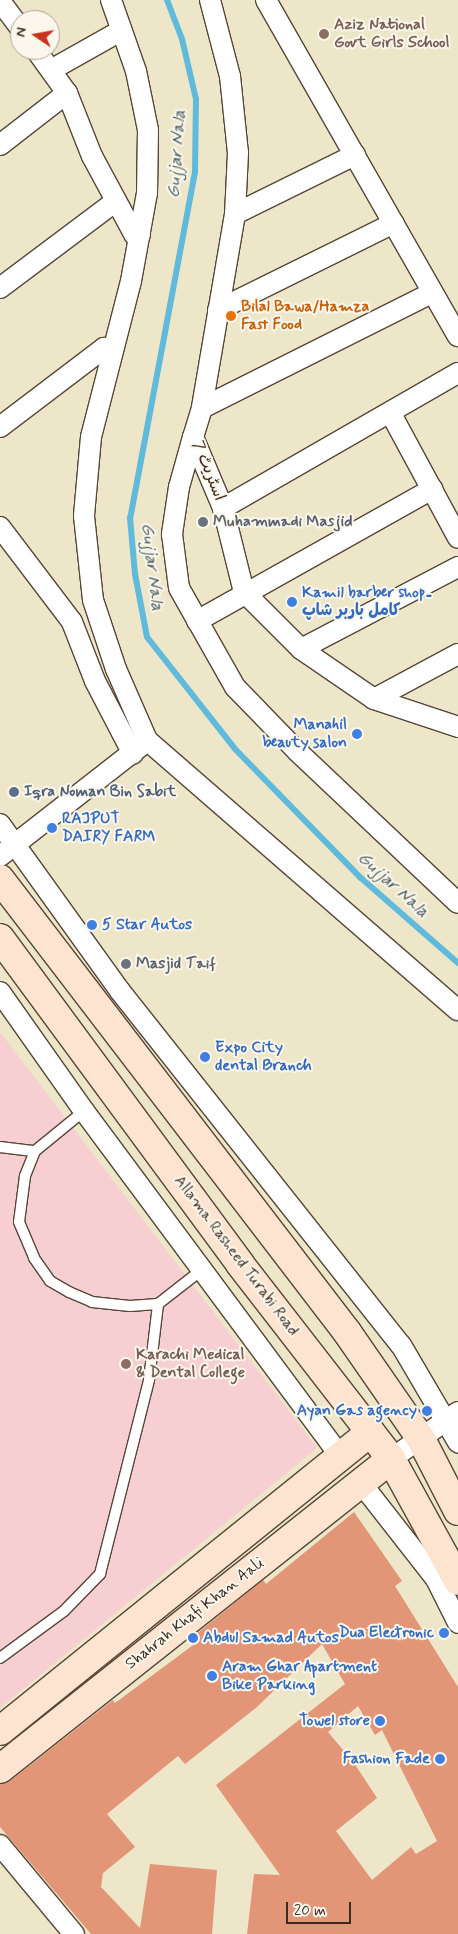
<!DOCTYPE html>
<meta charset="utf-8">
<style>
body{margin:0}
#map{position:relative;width:458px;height:1934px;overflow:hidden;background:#ede6c9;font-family:Mynerve,"Playpen Sans Arabic",sans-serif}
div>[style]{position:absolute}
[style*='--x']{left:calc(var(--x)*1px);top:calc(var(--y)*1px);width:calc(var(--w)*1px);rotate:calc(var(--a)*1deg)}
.built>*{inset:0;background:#f7cfd3}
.stream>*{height:6px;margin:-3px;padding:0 3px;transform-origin:3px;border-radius:3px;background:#5fbadc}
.building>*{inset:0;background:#e29677}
.roads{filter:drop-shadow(1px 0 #564638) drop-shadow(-1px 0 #564638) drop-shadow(0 1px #564638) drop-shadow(0 -1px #564638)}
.service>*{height:10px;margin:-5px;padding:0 5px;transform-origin:5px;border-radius:5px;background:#fff}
.minor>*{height:20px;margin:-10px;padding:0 10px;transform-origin:10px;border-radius:10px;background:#fff}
.secondary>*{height:28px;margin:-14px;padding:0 14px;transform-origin:14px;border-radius:14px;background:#fde4d1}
.dots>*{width:14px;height:14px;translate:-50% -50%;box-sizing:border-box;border:2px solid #fbf7ec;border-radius:50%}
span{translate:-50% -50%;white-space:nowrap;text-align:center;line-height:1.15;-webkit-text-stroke:4px #fbf7ec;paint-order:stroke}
.education-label{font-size:16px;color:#785e54;font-weight:700}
.left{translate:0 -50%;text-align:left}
.food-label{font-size:16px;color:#c56008;font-weight:700}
.street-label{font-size:16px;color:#3b2a1e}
.worship-label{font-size:16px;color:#5b616d;font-weight:700}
.shop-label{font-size:16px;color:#366cbe;font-weight:700}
.right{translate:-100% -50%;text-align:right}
.service-label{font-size:16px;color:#4e5e75;font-weight:700}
.water-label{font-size:18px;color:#485c60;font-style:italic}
.north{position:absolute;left:10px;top:10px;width:50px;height:50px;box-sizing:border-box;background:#fbf7ec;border:1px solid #aea59a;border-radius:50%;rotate:282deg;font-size:14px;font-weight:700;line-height:20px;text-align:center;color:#3b2a1e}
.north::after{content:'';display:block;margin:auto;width:18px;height:22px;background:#c8321e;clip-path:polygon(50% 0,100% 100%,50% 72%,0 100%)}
.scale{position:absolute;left:286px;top:1902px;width:65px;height:22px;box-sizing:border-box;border:2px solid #3b2a1e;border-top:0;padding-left:6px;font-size:15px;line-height:18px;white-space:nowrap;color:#3b2a1e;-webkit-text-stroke:4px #fbf7ec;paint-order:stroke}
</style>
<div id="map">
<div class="built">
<i style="clip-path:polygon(0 1032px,317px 1448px,0 1708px)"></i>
</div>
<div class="stream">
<i style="--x:167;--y:0;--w:42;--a:69"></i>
<i style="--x:182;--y:39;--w:62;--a:76.9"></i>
<i style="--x:196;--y:99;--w:73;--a:90.8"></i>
<i style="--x:195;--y:172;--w:352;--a:100.6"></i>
<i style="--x:130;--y:518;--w:56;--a:84.9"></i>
<i style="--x:135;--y:574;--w:64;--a:79.2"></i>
<i style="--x:147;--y:637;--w:142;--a:51.8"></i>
<i style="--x:235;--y:749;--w:180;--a:45.7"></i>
<i style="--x:361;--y:878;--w:129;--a:41.2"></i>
</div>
<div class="building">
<i style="clip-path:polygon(evenodd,354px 1512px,402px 1581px,395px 1586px,458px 1687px,458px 1934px,247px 1934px,254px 1874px,280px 1875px,216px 1785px,345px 1684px,322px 1644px,257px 1707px,185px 1764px,178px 1756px,107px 1814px,135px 1847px,103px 1873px,101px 1887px,140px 1928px,150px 1864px,217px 1870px,212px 1934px,91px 1934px,0 1827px,0 1784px,10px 1781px,113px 1700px,115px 1703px,200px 1640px,195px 1635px,263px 1580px,266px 1584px,354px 1512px,358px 1706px,375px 1735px,382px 1730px,437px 1841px,416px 1854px,411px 1847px,372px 1880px,336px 1831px,377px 1798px,354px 1763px,328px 1732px,358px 1706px)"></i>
</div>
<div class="roads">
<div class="service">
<i style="--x:84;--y:1111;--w:63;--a:140.8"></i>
<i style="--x:35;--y:1151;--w:27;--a:112"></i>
<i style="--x:25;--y:1176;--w:46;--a:97.4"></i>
<i style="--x:19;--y:1222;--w:39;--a:67"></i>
<i style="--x:34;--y:1258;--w:28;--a:55"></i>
<i style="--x:50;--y:1281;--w:22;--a:30"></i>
<i style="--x:69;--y:1292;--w:25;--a:23"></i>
<i style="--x:92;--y:1302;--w:38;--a:6"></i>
<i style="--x:130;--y:1306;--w:28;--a:-4"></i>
<i style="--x:0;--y:1147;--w:35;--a:7"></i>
<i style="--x:0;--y:1658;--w:79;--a:-36.3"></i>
<i style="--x:64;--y:1611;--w:52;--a:-45.8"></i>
<i style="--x:100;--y:1574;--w:200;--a:-75.8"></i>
<i style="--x:149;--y:1380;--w:77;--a:-83.2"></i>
<i style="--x:158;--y:1304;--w:58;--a:-38"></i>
</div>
<div class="minor">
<i style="--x:111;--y:0;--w:75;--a:70.6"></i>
<i style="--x:136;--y:71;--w:60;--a:78.5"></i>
<i style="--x:148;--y:130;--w:63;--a:90.9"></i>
<i style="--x:147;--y:193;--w:89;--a:100.3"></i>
<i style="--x:131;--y:281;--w:161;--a:104.4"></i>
<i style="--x:91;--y:437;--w:79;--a:95.1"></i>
<i style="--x:84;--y:516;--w:84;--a:83.9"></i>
<i style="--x:93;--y:600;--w:73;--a:71.6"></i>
<i style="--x:116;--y:669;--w:77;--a:66.4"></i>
<i style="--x:147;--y:740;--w:412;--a:41"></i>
<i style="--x:210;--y:0;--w:79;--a:75.3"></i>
<i style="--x:230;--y:76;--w:77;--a:84.1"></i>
<i style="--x:238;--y:153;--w:61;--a:92.8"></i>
<i style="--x:235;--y:214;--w:197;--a:99.7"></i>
<i style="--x:202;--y:408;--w:30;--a:107"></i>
<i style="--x:193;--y:437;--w:77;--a:67.1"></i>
<i style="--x:223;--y:508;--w:87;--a:76"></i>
<i style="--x:244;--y:592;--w:81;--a:45"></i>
<i style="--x:301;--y:649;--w:88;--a:34.4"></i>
<i style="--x:374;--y:699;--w:89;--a:18.4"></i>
<i style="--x:266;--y:0;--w:387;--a:60.3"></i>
<i style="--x:0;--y:1;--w:34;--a:53"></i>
<i style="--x:36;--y:50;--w:53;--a:54.2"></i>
<i style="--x:67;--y:93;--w:68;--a:68.4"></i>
<i style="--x:92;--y:156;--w:89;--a:61.7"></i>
<i style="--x:134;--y:234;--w:6;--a:9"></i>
<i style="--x:51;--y:70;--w:81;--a:-29.4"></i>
<i style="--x:0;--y:145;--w:85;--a:-37.8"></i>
<i style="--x:235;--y:214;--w:134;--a:-26.2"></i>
<i style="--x:0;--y:288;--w:145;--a:-36.9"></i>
<i style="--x:218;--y:310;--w:196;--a:-26.3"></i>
<i style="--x:202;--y:408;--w:257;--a:-26.6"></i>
<i style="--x:390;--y:412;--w:143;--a:61.6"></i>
<i style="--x:0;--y:427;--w:131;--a:-37.2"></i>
<i style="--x:104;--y:348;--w:9;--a:21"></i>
<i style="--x:193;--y:437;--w:52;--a:105.6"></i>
<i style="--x:179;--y:487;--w:48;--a:98.5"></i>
<i style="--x:172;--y:534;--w:54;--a:82.6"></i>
<i style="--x:179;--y:588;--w:114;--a:60.5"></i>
<i style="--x:235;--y:687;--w:89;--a:45.9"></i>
<i style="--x:297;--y:751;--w:221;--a:43.4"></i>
<i style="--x:223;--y:508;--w:271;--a:-29.9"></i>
<i style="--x:0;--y:527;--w:119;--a:52.8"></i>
<i style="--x:72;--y:622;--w:63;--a:68.7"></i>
<i style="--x:95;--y:681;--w:82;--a:62.5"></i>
<i style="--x:197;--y:621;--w:270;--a:-29.3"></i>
<i style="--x:301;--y:649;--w:177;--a:-27.6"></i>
<i style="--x:374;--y:699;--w:95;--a:-28.2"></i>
<i style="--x:0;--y:824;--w:206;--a:54.3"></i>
<i style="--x:120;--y:991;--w:452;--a:51.6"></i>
<i style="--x:401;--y:1345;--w:113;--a:59.6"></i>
<i style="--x:0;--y:856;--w:180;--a:-38"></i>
<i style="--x:0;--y:992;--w:146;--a:54.8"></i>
<i style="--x:84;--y:1111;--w:430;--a:53.4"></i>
<i style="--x:391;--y:1459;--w:82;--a:-35"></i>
<i style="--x:361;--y:1483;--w:122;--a:52"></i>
<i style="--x:436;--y:1579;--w:49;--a:63.4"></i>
<i style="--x:0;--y:1845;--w:116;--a:50.3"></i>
</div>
<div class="secondary">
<i style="--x:0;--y:879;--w:571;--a:52.55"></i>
<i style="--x:347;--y:1332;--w:130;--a:55.3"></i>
<i style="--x:421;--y:1439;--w:81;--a:62.8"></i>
<i style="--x:0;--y:938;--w:405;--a:53.6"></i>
<i style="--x:240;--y:1264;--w:247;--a:52.2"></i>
<i style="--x:391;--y:1459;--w:139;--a:61.2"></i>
<i style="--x:0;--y:1731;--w:476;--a:-38.9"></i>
<i style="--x:0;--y:1769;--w:499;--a:-38.4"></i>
</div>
</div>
<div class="dots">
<i style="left:324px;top:34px;background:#8d6e63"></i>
<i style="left:231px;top:316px;background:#e8710a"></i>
<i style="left:203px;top:522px;background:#6b7280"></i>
<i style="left:292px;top:602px;background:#3f7fe0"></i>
<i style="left:357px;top:734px;background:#3f7fe0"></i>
<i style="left:14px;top:792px;background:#5c6f8a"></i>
<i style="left:52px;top:828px;background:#3f7fe0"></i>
<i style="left:92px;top:925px;background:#3f7fe0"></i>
<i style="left:126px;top:964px;background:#6b7280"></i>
<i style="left:205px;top:1057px;background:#3f7fe0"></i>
<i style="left:126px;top:1364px;background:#8d6e63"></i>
<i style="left:427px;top:1411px;background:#3f7fe0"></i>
<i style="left:444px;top:1633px;background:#3f7fe0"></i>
<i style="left:193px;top:1638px;background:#3f7fe0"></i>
<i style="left:212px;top:1676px;background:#3f7fe0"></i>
<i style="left:380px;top:1721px;background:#3f7fe0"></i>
<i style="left:440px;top:1759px;background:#3f7fe0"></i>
</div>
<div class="education-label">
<span class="left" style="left:334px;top:34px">Aziz National<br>Govt Girls School</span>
<span class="left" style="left:136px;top:1364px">Karachi Medical<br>&amp; Dental College</span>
</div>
<div class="food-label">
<span class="left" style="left:241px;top:316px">Bilal Bawa/Hamza<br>Fast Food</span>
</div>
<div class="street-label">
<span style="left:208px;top:471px;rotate:68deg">اسٹریٹ 7</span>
<span style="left:236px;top:1256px;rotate:53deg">Allama Rasheed Turabi Road</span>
<span style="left:195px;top:1614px;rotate:-38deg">Shahrah Khafi Khan Aali</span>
</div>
<div class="worship-label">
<span class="left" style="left:213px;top:522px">Muhammadi Masjid</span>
<span class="left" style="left:136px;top:964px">Masjid Taif</span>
</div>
<div class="shop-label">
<span class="left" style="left:302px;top:602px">Kamil barber shop۔<br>کامل باربر شاپ</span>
<span class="right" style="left:347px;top:734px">Manahil<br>beauty salon</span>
<span class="left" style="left:62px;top:828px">RAJPUT<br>DAIRY FARM</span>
<span class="left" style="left:102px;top:925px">5 Star Autos</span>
<span class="left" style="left:215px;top:1057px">Expo City<br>dental Branch</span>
<span class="right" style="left:417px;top:1411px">Ayan Gas agency</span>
<span class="right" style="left:434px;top:1633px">Dua Electronic</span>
<span class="left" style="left:203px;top:1638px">Abdul Samad Autos</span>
<span class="left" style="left:222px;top:1676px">Aram Ghar Apartment<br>Bike Parking</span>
<span class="right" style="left:370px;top:1721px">Towel store</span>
<span class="right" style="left:430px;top:1759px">Fashion Fade</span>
</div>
<div class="service-label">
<span class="left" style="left:24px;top:792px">Iqra Noman Bin Sabit</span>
</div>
<div class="water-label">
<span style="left:177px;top:154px;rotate:-86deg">Gujjar Nala</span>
<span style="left:152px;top:567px;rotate:83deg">Gujjar Nala</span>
<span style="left:393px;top:885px;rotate:42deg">Gujjar Nala</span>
</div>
<div class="north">N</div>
<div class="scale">20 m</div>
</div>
